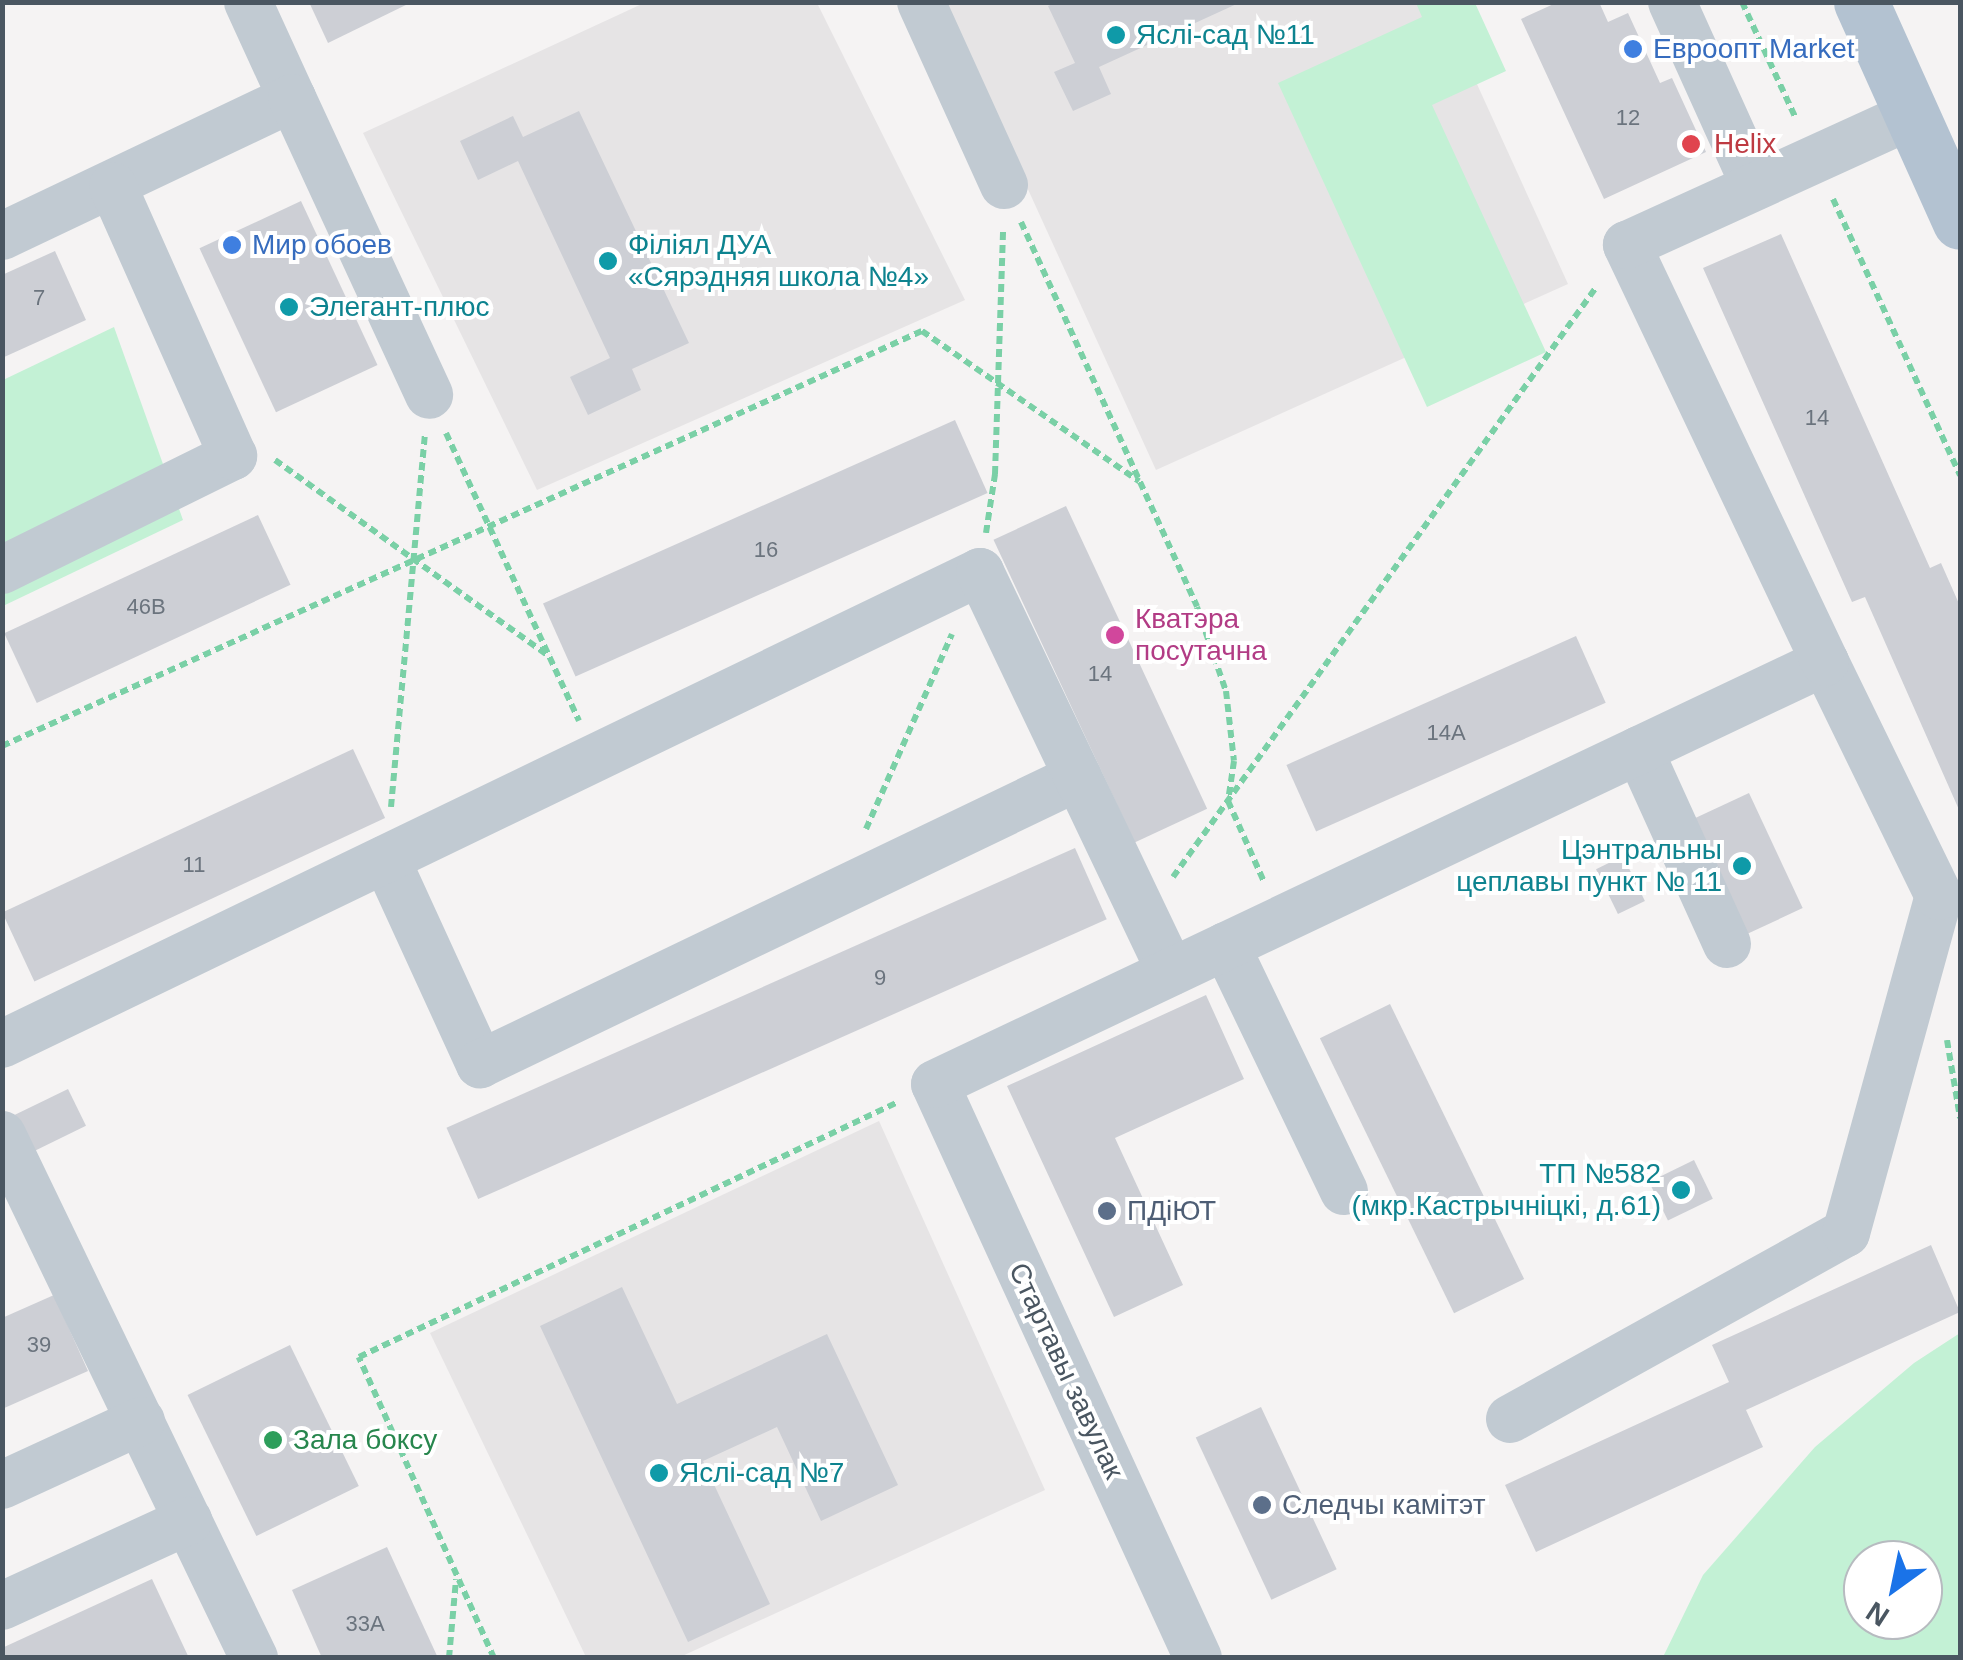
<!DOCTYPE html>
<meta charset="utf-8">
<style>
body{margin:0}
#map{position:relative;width:1963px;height:1660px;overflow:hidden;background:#f5f3f3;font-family:Helvetica,sans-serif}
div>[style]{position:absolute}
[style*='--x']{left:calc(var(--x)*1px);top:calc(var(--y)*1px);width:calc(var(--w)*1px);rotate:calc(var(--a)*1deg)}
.education>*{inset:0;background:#e6e4e5}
.green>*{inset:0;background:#c3f1d5}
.building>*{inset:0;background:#cdcfd5;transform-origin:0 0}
.path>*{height:6px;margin-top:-3px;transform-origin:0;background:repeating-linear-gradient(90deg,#7ad0a6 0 8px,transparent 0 13px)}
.minor>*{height:48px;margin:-24px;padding:0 24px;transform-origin:24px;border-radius:24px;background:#c1cad2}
.major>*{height:55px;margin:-27.5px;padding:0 27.5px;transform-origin:27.5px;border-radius:27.5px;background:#b3c2d1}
.dots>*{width:28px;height:28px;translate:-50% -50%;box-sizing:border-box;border:5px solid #fff;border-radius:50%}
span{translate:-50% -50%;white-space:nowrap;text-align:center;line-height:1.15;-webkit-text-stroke:8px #fff;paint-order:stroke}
.number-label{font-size:22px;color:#6b747e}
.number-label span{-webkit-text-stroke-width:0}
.culture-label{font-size:28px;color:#0d838f}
.left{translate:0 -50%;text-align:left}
.right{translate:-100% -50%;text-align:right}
.shop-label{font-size:28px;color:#366cbe}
.health-label{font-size:28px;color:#be3a42}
.hotel-label{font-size:28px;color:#b23c85}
.service-label{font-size:28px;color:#4e5e75}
.street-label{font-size:28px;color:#4a5661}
.leisure-label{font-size:28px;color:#27864d}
.frame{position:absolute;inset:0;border:5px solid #4a5661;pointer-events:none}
.north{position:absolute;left:1843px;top:1540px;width:100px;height:100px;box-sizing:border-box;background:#fff;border:2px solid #b7bbc0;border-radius:50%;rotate:213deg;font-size:28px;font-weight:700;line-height:40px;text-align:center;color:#4a5661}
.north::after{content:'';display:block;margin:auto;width:35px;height:45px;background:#1a73e8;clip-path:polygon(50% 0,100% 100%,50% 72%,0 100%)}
</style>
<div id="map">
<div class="education">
<i style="clip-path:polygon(644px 3px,817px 3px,965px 300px,537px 490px,363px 133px)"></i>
<i style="clip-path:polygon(943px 3px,1440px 3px,1568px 284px,1156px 470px)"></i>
<i style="clip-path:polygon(879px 1121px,1045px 1490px,680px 1657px,586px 1657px,430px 1333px)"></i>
</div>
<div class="green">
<i style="clip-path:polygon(1416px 3px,1475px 3px,1506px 71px,1432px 105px,1546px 352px,1427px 407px,1278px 83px,1422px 17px)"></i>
<i style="clip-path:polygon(114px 327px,183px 520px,3px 606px,3px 380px)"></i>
<i style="clip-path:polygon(evenodd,1960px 1333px,1960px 1657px,1663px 1657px,1703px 1575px,1815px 1447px,1914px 1363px,1960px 1333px,1863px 1560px,1923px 1560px,1923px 1620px,1863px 1620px,1863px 1560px)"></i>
</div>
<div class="building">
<i style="clip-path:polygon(309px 2px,412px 2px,328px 43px)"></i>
<i style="clip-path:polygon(1057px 2px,1241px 2px,1099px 67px,1111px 94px,1073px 111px,1054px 72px,1075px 63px,1048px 6px)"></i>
<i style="clip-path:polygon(1558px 2px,1599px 2px,1608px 22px,1628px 13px,1660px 83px,1672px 78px,1706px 152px,1604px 199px,1521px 19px)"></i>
<i style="clip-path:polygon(579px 111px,689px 343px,632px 369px,641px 390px,588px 415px,570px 377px,610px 358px,518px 161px,478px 180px,460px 141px,513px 116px,523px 137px)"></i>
<i style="left:301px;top:201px;width:181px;height:112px;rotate:65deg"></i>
<i style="clip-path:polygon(1781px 234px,1930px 568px,1941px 563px,1960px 606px,1960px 812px,1865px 597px,1852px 602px,1703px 268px)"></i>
<i style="clip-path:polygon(55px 251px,86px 320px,2px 358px,2px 275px)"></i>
<i style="left:955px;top:420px;width:80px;height:451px;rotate:66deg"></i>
<i style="left:1066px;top:506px;width:334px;height:80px;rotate:65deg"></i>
<i style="left:258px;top:515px;width:77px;height:280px;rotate:65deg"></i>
<i style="left:1576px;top:636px;width:73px;height:317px;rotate:66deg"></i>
<i style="left:353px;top:749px;width:76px;height:387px;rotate:65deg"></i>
<i style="left:1749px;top:793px;width:127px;height:74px;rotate:65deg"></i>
<i style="left:1075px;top:848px;width:78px;height:688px;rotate:66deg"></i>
<i style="left:1623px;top:856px;width:50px;height:30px;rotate:64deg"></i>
<i style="clip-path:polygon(1206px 995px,1244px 1079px,1115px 1138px,1183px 1285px,1114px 1317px,1007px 1086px)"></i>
<i style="left:1390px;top:1004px;width:306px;height:78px;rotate:64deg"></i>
<i style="left:68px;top:1089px;width:41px;height:71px;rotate:64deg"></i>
<i style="left:1694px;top:1160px;width:43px;height:50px;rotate:64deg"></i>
<i style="clip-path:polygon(1931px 1245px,1960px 1312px,1746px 1410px,1763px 1447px,1536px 1552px,1505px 1485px,1729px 1382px,1712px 1345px)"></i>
<i style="clip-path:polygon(622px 1287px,677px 1404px,827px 1334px,898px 1485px,821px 1521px,777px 1427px,703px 1461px,770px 1604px,688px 1642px,540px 1326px)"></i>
<i style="clip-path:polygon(54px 1295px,88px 1371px,2px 1409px,2px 1318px)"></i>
<i style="left:290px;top:1345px;width:157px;height:114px;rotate:64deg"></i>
<i style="left:1261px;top:1407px;width:179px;height:72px;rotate:65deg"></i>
<i style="clip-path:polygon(387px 1547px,438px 1658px,322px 1658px,292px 1590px)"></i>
<i style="clip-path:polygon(152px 1579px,189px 1658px,2px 1658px,2px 1648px)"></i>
</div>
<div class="path">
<i style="--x:1742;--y:2;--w:129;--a:65.2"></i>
<i style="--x:1833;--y:199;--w:304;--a:65.3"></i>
<i style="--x:1021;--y:222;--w:423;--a:65.4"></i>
<i style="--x:1197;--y:607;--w:89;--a:71"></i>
<i style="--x:1226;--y:691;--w:70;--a:83.5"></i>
<i style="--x:1234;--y:761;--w:40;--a:98.5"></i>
<i style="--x:1228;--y:801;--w:89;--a:66"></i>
<i style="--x:446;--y:433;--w:317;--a:65.2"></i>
<i style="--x:275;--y:460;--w:338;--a:35.6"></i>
<i style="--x:986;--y:533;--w:60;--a:-81.3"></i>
<i style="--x:995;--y:474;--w:247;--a:-88.1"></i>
<i style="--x:2;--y:746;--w:1009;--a:-24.28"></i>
<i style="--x:922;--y:331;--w:264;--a:34.7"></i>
<i style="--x:391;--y:807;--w:373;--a:-84.8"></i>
<i style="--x:866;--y:829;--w:213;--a:-66.2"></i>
<i style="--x:1173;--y:877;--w:727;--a:-54.34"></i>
<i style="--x:1947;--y:1040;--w:79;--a:80.5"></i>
<i style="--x:449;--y:1658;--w:79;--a:-84.9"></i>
<i style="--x:494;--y:1658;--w:330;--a:-114.2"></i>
<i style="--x:359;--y:1357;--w:596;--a:-25.32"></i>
</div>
<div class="minor">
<i style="--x:248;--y:2;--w:106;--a:65.4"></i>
<i style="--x:921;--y:2;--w:201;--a:65.6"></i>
<i style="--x:1672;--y:2;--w:202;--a:65.7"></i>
<i style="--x:2;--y:236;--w:321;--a:-25.4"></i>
<i style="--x:292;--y:98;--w:327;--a:65.2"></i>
<i style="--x:2;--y:570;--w:258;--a:-26.3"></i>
<i style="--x:233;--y:456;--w:295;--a:-114"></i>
<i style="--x:1639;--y:750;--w:213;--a:65.6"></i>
<i style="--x:386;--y:859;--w:226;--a:65.4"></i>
<i style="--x:480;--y:1064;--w:663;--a:-25.64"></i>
<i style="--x:1226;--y:946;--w:272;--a:64.3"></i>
<i style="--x:2;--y:1044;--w:1086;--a:-25.76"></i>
<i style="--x:980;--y:572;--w:443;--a:64.5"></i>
<i style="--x:2;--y:1135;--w:581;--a:64.27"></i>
<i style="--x:1510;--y:1419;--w:384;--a:-29"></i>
<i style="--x:1846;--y:1233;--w:350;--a:-74.6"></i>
<i style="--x:1939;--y:896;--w:260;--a:-116"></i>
<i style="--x:2;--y:1485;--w:153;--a:-24.7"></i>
<i style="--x:2;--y:1606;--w:205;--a:-24.6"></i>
<i style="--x:1198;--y:1658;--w:631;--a:-114.62"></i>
<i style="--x:935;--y:1084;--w:985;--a:-25.37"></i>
<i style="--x:1825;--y:662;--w:462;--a:-115.4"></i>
<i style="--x:1627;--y:245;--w:313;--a:-24.5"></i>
</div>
<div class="major">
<i style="--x:1861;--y:2;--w:241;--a:65.8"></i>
</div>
<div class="dots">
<i style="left:1116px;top:35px;background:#0f9aa8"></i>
<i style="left:1633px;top:49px;background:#3f7fe0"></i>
<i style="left:1691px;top:144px;background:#e0444e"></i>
<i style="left:232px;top:245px;background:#3f7fe0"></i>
<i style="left:608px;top:261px;background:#0f9aa8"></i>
<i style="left:289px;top:307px;background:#0f9aa8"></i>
<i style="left:1115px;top:635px;background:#d1479c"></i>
<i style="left:1742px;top:866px;background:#0f9aa8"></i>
<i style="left:1681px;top:1190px;background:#0f9aa8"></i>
<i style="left:1107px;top:1211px;background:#5c6f8a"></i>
<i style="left:273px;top:1440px;background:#2e9e5b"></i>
<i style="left:659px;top:1473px;background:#0f9aa8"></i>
<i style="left:1262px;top:1505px;background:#5c6f8a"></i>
</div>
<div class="number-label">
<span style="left:1628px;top:118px">12</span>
<span style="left:39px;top:298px">7</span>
<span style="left:1817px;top:418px">14</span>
<span style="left:766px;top:550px">16</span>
<span style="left:146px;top:607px">46В</span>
<span style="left:1100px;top:674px">14</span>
<span style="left:1446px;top:733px">14А</span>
<span style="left:194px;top:865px">11</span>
<span style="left:880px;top:978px">9</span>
<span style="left:39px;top:1345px">39</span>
<span style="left:365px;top:1624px">33А</span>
</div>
<div class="culture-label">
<span class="left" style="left:1136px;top:35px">Яслі-сад №11</span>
<span class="left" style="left:628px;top:261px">Філіял ДУА<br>«Сярэдняя школа №4»</span>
<span class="left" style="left:309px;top:307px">Элегант-плюс</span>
<span class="right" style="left:1722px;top:866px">Цэнтральны<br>цеплавы пункт № 11</span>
<span class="right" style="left:1661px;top:1190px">ТП №582<br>(мкр.Кастрычніцкі, д.61)</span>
<span class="left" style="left:679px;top:1473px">Яслі-сад №7</span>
</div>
<div class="shop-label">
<span class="left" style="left:1653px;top:49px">Евроопт Market</span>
<span class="left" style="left:252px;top:245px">Мир обоев</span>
</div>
<div class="health-label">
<span class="left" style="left:1714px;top:144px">Helix</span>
</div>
<div class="hotel-label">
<span class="left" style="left:1135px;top:635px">Кватэра<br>посутачна</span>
</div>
<div class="service-label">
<span class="left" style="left:1127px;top:1211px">ПДіЮТ</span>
<span class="left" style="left:1282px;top:1505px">Следчы камітэт</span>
</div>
<div class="street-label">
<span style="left:1066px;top:1371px;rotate:65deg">Стартавы завулак</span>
</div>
<div class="leisure-label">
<span class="left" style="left:293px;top:1440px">Зала боксу</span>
</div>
<div class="frame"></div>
<div class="north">N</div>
</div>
